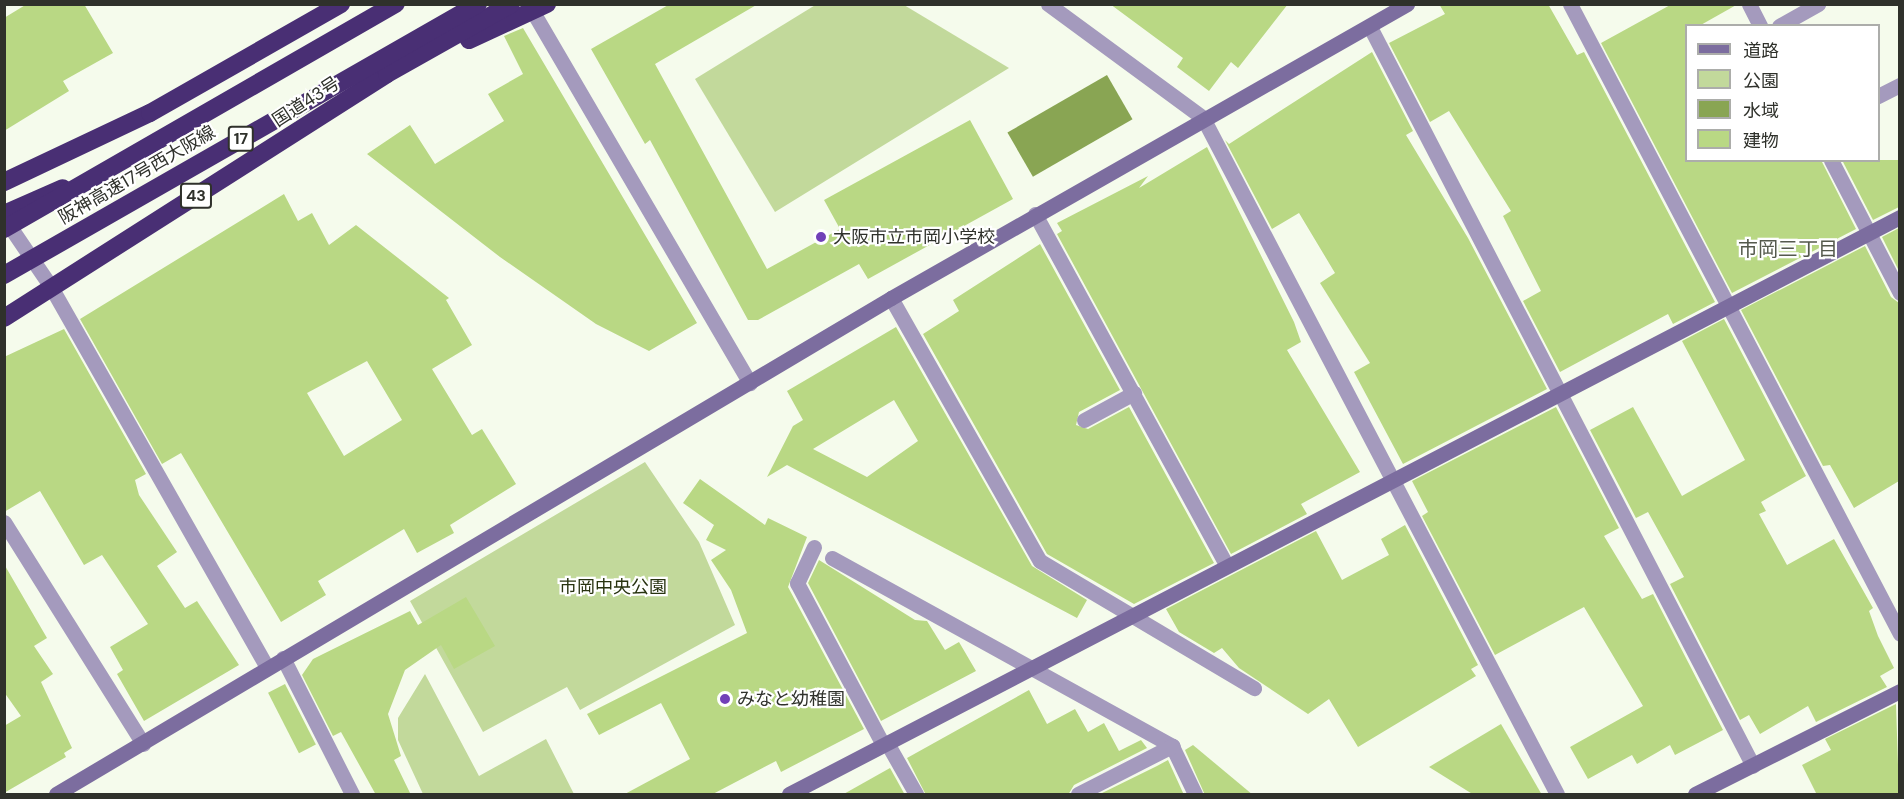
<!DOCTYPE html>
<meta charset="utf-8">
<style>
body{margin:0}
#map{position:relative;width:1904px;height:799px;overflow:hidden;background:#f5fbec;font-family:"DM Sans","Noto Sans JP",sans-serif}
div>[style]{position:absolute}
[style*='--x']{left:calc(var(--x)*1px);top:calc(var(--y)*1px);width:calc(var(--w)*1px);rotate:calc(var(--a)*1deg)}
.green>*{inset:0;background:#c2d99b}
.water>*{inset:0;background:#89a553;transform-origin:0 0}
.building>*{inset:0;background:#b9d884;transform-origin:0 0}
.street>*{height:15px;margin:-7.5px;padding:0 7.5px;transform-origin:7.5px;border-radius:7.5px;background:#a49abd}
.secondary>*{height:15px;margin:-7.5px;padding:0 7.5px;transform-origin:7.5px;border-radius:7.5px;background:#7c6d9f}
.highway>*{height:18px;margin:-9px;padding:0 9px;transform-origin:9px;border-radius:9px;background:#492f74}
.highway-bridge>*{height:18px;margin:-9px;padding:0 9px;transform-origin:9px;border-radius:9px;background:#492f74}
.dots>*{width:16px;height:16px;translate:-50% -50%;box-sizing:border-box;border:3px solid #fff;border-radius:50%}
span{translate:-50% -50%;white-space:nowrap;text-align:center;line-height:1.15;-webkit-text-stroke:4.5px #fff;paint-order:stroke}
.shield-label span{padding:2px 4px;background:#fff;border:2px solid;border-radius:4px;-webkit-text-stroke-width:0}
.shield-label{font-size:16px;color:#2f312b;font-weight:700}
.street-label{font-size:18px;color:#2f312b}
.poi-label{font-size:18px;color:#2f312b}
.left{translate:0 -50%;text-align:left}
.park-label{font-size:18px;color:#283310}
.neighbourhood-label{font-size:20px;color:#555a4d}
.frame{position:absolute;inset:0;border:6px solid #2f312b;pointer-events:none}
.legend{position:absolute;left:1685px;top:24px;width:195px;height:138px;box-sizing:border-box;background:#fff;border:2px solid #acadaa;margin:0;padding:8px 10px;list-style:none;font-size:18px;color:#2f312b}
.legend li{display:flex;align-items:center;gap:12px;height:30px}
.legend b{width:30px;border:2px solid #acadaa}
</style>
<div id="map">
<div class="green">
<i style="clip-path:polygon(817px 4px,904px 5px,1009px 68px,775px 212px,695px 79px)"></i>
<i style="clip-path:polygon(645px 462px,699px 542px,735px 625px,580px 710px,567px 687px,483px 732px,410px 601px)"></i>
<i style="clip-path:polygon(425px 674px,479px 776px,546px 739px,574px 794px,423px 794px,398px 740px,398px 718px)"></i>
</div>
<div class="water">
<i style="left:1107px;top:75px;width:51px;height:115px;rotate:60deg"></i>
</div>
<div class="building">
<i style="clip-path:polygon(27px 4px,84px 4px,113px 53px,63px 81px,69px 91px,4px 131px,4px 18px)"></i>
<i style="clip-path:polygon(670px 4px,758px 4px,655px 64px,767px 269px,840px 229px,824px 200px,970px 120px,1013px 199px,868px 279px,859px 264px,758px 320px,748px 320px,650px 140px,645px 144px,591px 49px)"></i>
<i style="clip-path:polygon(1110px 4px,1288px 4px,1238px 68px,1231px 62px,1209px 91px,1177px 67px,1183px 58px)"></i>
<i style="clip-path:polygon(1439px 4px,1548px 4px,1577px 55px,1584px 52px,1715px 302px,1673px 324px,1668px 314px,1560px 372px,1523px 301px,1541px 291px,1503px 216px,1511px 211px,1449px 111px,1430px 122px,1389px 43px,1445px 14px)"></i>
<i style="clip-path:polygon(1672px 4px,1738px 4px,1699px 26px,1686px 26px,1686px 160px,1821px 160px,1856px 229px,1732px 293px,1601px 43px)"></i>
<i style="clip-path:polygon(523px 28px,697px 323px,649px 351px,596px 324px,500px 257px,367px 154px,410px 125px,435px 164px,504px 121px,488px 94px,523px 74px,504px 36px)"></i>
<i style="clip-path:polygon(1372px 52px,1413px 131px,1406px 135px,1468px 238px,1547px 389px,1403px 464px,1354px 372px,1370px 363px,1320px 283px,1335px 273px,1299px 213px,1272px 229px,1225px 140px,1229px 144px)"></i>
<i style="clip-path:polygon(1207px 147px,1294px 322px,1301px 342px,1287px 350px,1360px 472px,1301px 504px,1307px 514px,1231px 554px,1057px 234px,1062px 231px,1057px 223px,1148px 176px,1139px 188px)"></i>
<i style="clip-path:polygon(1842px 160px,1899px 160px,1899px 207px,1873px 220px)"></i>
<i style="clip-path:polygon(evenodd,284px 194px,298px 221px,312px 213px,329px 245px,356px 225px,449px 298px,446px 300px,472px 345px,432px 369px,472px 435px,482px 429px,516px 484px,450px 525px,454px 533px,417px 553px,404px 529px,318px 581px,326px 595px,281px 622px,181px 453px,162px 464px,80px 319px,284px 194px,367px 361px,402px 420px,344px 456px,307px 393px,367px 361px)"></i>
<i style="clip-path:polygon(1899px 228px,1899px 271px,1882px 237px)"></i>
<i style="clip-path:polygon(1040px 244px,1120px 390px,1079px 412px,1076px 425px,1088px 429px,1129px 407px,1214px 563px,1134px 604px,1047px 554px,923px 334px,959px 311px,953px 300px)"></i>
<i style="clip-path:polygon(1865px 246px,1891px 297px,1899px 303px,1899px 481px,1854px 508px,1830px 465px,1823px 466px,1741px 310px)"></i>
<i style="clip-path:polygon(1724px 319px,1806px 476px,1761px 502px,1766px 511px,1759px 514px,1787px 565px,1834px 539px,1873px 608px,1869px 611px,1878px 636px,1894px 668px,1880px 676px,1887px 687px,1816px 722px,1808px 706px,1760px 734px,1749px 715px,1740px 720px,1670px 584px,1684px 577px,1648px 512px,1636px 518px,1590px 430px,1633px 407px,1682px 496px,1745px 460px,1682px 341px)"></i>
<i style="clip-path:polygon(evenodd,896px 327px,1032px 566px,1087px 600px,1077px 618px,787px 465px,767px 477px,793px 426px,803px 420px,787px 391px,896px 327px,894px 400px,918px 441px,867px 477px,813px 449px,894px 400px)"></i>
<i style="clip-path:polygon(64px 329px,146px 474px,135px 480px,139px 495px,177px 552px,157px 566px,185px 608px,197px 601px,239px 665px,144px 721px,117px 674px,123px 670px,110px 647px,148px 624px,102px 555px,84px 565px,40px 491px,4px 512px,4px 357px)"></i>
<i style="clip-path:polygon(1556px 407px,1619px 528px,1604px 536px,1642px 599px,1653px 594px,1723px 730px,1675px 755px,1670px 745px,1637px 764px,1632px 755px,1588px 779px,1570px 747px,1643px 706px,1584px 607px,1495px 655px,1422px 516px,1428px 512px,1412px 481px)"></i>
<i style="clip-path:polygon(700px 479px,765px 525px,768px 518px,807px 537px,788px 587px,864px 729px,781px 772px,776px 761px,711px 795px,623px 795px,690px 759px,661px 703px,599px 735px,587px 714px,747px 633px,731px 590px,711px 560px,726px 550px,706px 540px,714px 525px,683px 503px)"></i>
<i style="clip-path:polygon(1405px 525px,1478px 665px,1471px 669px,1476px 676px,1358px 747px,1329px 699px,1308px 714px,1239px 668px,1222px 648px,1214px 653px,1179px 632px,1166px 609px,1316px 531px,1342px 580px,1389px 555px,1381px 539px)"></i>
<i style="clip-path:polygon(819px 560px,915px 620px,927px 621px,945px 650px,959px 642px,976px 671px,881px 721px,808px 583px)"></i>
<i style="clip-path:polygon(4px 564px,47px 638px,34px 646px,53px 674px,41px 682px,72px 748px,64px 753px,66px 757px,4px 793px,4px 726px,21px 716px,4px 692px)"></i>
<i style="clip-path:polygon(466px 597px,495px 646px,454px 669px,441px 645px,405px 670px,388px 714px,401px 756px,394px 760px,411px 795px,376px 795px,341px 732px,333px 736px,302px 675px,313px 659px,410px 611px,418px 625px)"></i>
<i style="left:285px;top:684px;width:68px;height:19px;rotate:63deg"></i>
<i style="clip-path:polygon(1029px 690px,1047px 724px,1075px 709px,1088px 732px,1104px 723px,1119px 751px,1141px 740px,1147px 748px,1074px 785px,1068px 795px,926px 795px,907px 758px)"></i>
<i style="clip-path:polygon(1896px 704px,1899px 795px,1817px 795px,1802px 765px,1831px 750px,1825px 739px)"></i>
<i style="clip-path:polygon(1501px 724px,1542px 795px,1474px 795px,1429px 767px)"></i>
<i style="clip-path:polygon(1193px 745px,1253px 795px,1205px 795px,1185px 750px)"></i>
<i style="clip-path:polygon(1168px 760px,1184px 795px,1098px 795px,1157px 766px)"></i>
<i style="clip-path:polygon(890px 768px,905px 795px,842px 795px)"></i>
</div>
<div class="street">
<i style="--x:1048;--y:4;--w:192;--a:36.3"></i>
<i style="--x:1203;--y:118;--w:763;--a:62.36"></i>
<i style="--x:1570;--y:4;--w:711;--a:62.35"></i>
<i style="--x:1749;--y:4;--w:25;--a:63"></i>
<i style="--x:533;--y:12;--w:430;--a:59.7"></i>
<i style="--x:1779;--y:26;--w:45;--a:-29.4"></i>
<i style="--x:1370;--y:27;--w:832;--a:62.6"></i>
<i style="--x:1878;--y:96;--w:25;--a:-27"></i>
<i style="--x:1831;--y:160;--w:150;--a:62.6"></i>
<i style="--x:1035;--y:214;--w:400;--a:61.4"></i>
<i style="--x:4;--y:218;--w:83;--a:55.7"></i>
<i style="--x:51;--y:287;--w:438;--a:60.4"></i>
<i style="--x:891;--y:298;--w:302;--a:60.5"></i>
<i style="--x:1040;--y:561;--w:249;--a:30.7"></i>
<i style="--x:1084;--y:420;--w:57;--a:-28.4"></i>
<i style="--x:4;--y:522;--w:262;--a:57.9"></i>
<i style="--x:814;--y:547;--w:40;--a:115"></i>
<i style="--x:797;--y:583;--w:183;--a:62"></i>
<i style="--x:832;--y:558;--w:389;--a:28.9"></i>
<i style="--x:1172;--y:746;--w:53;--a:64.4"></i>
<i style="--x:283;--y:658;--w:153;--a:63.1"></i>
<i style="--x:887;--y:743;--w:59;--a:60.4"></i>
<i style="--x:1078;--y:794;--w:106;--a:-27.1"></i>
</div>
<div class="secondary">
<i style="--x:56;--y:794;--w:971;--a:-30.71"></i>
<i style="--x:891;--y:298;--w:594;--a:-29.67"></i>
<i style="--x:789;--y:794;--w:1252;--a:-27.45"></i>
<i style="--x:1695;--y:794;--w:229;--a:-26.7"></i>
</div>
<div class="highway">
<i style="--x:469;--y:40;--w:86;--a:-24.8"></i>
<i style="--x:4;--y:182;--w:161;--a:-25.3"></i>
<i style="--x:150;--y:113;--w:220;--a:-29.7"></i>
<i style="--x:4;--y:214;--w:64;--a:-23.8"></i>
<i style="--x:4;--y:318;--w:454;--a:-32.5"></i>
<i style="--x:387;--y:74;--w:142;--a:-29.4"></i>
</div>
<div class="highway-bridge">
<i style="--x:4;--y:229;--w:452;--a:-29.9"></i>
<i style="--x:4;--y:275;--w:546;--a:-29.76"></i>
</div>
<div class="dots">
<i style="left:821px;top:237px;background:#7140b8"></i>
<i style="left:725px;top:699px;background:#7140b8"></i>
</div>
<div class="shield-label">
<span style="left:241px;top:139px">17</span>
<span style="left:196px;top:196px">43</span>
</div>
<div class="street-label">
<span style="left:306px;top:102px;rotate:-33deg">国道43号</span>
<span style="left:137px;top:175px;rotate:-30deg">阪神高速17号西大阪線</span>
</div>
<div class="poi-label">
<span class="left" style="left:833px;top:237px">大阪市立市岡小学校</span>
<span class="left" style="left:737px;top:699px">みなと幼稚園</span>
</div>
<div class="park-label">
<span style="left:613px;top:587px">市岡中央公園</span>
</div>
<div class="neighbourhood-label">
<span style="left:1788px;top:249px">市岡三丁目</span>
</div>
<div class="frame"></div>
<ul class="legend">
<li><b style="height:8px;background:#7c6d9f"></b>道路</li>
<li><b style="height:16px;background:#c2d99b"></b>公園</li>
<li><b style="height:16px;background:#89a553"></b>水域</li>
<li><b style="height:16px;background:#b9d884"></b>建物</li>
</ul>
</div>
